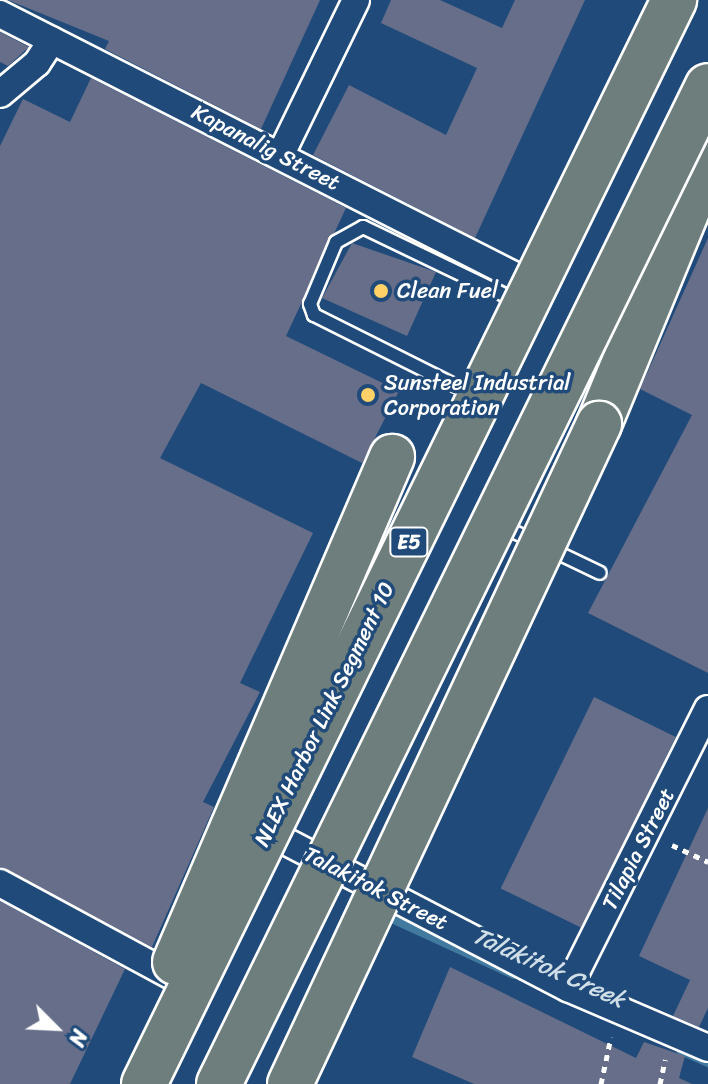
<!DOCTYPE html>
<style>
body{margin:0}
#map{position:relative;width:708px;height:1084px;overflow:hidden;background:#1f4a7a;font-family:Sriracha,sans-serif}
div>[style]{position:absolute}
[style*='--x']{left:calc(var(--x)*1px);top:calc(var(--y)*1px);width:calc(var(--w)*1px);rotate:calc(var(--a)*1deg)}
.stream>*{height:10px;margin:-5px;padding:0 5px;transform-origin:5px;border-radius:5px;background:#42799f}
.building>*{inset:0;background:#666e89;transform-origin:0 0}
.path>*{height:5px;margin-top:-2.5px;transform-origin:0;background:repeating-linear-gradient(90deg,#fff 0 6px,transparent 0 12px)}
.roads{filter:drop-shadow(2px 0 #fff) drop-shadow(-2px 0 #fff) drop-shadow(0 2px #fff) drop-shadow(0 -2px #fff)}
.lane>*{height:12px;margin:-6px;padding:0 6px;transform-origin:6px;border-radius:6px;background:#1f4a7a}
.street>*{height:26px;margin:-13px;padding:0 13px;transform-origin:13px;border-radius:13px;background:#1f4a7a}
.highway>*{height:44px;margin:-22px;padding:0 22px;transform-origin:22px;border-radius:22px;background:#6d7e7c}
.bridges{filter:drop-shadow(2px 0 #fff) drop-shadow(-2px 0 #fff) drop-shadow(0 2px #fff) drop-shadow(0 -2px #fff)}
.highway-bridge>*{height:44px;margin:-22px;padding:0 22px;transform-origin:22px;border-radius:22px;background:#6d7e7c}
.dots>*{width:22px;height:22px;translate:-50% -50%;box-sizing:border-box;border:4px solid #1f4a7a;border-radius:50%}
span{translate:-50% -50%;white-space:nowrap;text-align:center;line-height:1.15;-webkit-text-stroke:7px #1f4a7a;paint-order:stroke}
.shield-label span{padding:2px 6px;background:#1f4a7a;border:2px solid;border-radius:6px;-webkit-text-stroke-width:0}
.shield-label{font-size:20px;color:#fff;font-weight:700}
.street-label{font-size:22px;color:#fff}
.poi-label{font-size:22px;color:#fff}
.left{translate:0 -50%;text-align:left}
.water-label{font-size:24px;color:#d0dee7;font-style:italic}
.north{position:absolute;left:16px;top:988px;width:80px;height:80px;-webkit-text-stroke:6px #1f4a7a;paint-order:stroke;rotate:114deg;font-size:22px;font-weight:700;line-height:32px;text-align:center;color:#fff}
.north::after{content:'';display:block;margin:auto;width:28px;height:36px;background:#fff;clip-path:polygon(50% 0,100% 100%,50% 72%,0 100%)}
</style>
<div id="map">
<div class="stream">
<i style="--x:383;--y:914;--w:144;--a:24.6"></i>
<i style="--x:681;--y:1050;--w:30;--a:24"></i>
</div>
<div class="building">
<i style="clip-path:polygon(8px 0,320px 0,261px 129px,105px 49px,109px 41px)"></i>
<i style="clip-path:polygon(391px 0,440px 0,502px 28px,515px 0,585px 0,475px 238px,313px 155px,349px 85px,446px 135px,477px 68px,381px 23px)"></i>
<i style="clip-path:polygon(0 32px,29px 47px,8px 66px,0 62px)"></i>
<i style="clip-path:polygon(91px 78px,346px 208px,286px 336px,399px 391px,362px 463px,201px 383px,160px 458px,313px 533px,240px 683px,260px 692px,203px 802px,214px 807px,152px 947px,0 867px,0 146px,23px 99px,70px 122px)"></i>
<i style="clip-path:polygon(708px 238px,708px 673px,588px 613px,692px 415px,640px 389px)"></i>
<i style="clip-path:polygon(352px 243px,436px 272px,407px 336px,322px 298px)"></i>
<i style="left:594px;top:697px;width:91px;height:213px;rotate:26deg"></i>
<i style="clip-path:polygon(708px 808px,708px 1008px,699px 1027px,673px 1016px,690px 980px,639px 956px)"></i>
<i style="clip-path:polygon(0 901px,125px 969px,70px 1084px,0 1084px)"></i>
<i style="clip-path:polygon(450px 967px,636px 1058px,644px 1042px,685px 1056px,679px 1078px,692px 1084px,474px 1084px,412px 1057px)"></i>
</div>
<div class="path">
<i style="--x:672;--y:845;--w:40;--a:25"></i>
<i style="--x:601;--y:1084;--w:48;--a:-78"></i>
<i style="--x:660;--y:1084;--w:25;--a:-78"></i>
</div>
<div class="roads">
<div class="lane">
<i style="--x:472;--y:394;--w:177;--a:-153.4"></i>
<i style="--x:314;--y:315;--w:12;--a:-110"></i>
<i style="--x:310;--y:304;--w:67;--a:-67.2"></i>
<i style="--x:336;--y:242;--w:31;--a:-29"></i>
<i style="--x:363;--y:227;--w:173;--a:25.7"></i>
<i style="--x:504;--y:527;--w:106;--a:25.6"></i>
</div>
<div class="street">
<i style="--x:0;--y:14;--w:596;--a:26.95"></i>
<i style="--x:0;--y:94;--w:48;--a:-40"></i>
<i style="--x:37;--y:63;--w:27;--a:-57"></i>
<i style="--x:281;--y:154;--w:171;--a:-64"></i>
<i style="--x:262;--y:829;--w:345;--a:27.5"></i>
<i style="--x:568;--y:988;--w:152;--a:23.2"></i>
<i style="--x:0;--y:883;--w:208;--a:28.4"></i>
<i style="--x:568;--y:988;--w:312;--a:-63.4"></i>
</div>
<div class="highway">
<i style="--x:599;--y:424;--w:287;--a:-67.6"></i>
</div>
</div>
<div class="bridges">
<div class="highway-bridge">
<i style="--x:175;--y:962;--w:550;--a:-66.75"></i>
<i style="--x:144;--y:1084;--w:1207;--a:-63.94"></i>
<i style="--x:219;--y:1084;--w:1111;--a:-63.9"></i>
<i style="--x:290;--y:1084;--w:729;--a:-64.91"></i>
</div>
</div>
<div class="dots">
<i style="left:381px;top:291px;background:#ffd166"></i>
<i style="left:368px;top:395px;background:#ffd166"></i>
</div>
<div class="shield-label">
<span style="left:409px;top:542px">E5</span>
</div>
<div class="street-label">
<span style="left:266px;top:147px;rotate:27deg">Kapanalig Street</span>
<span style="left:324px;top:714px;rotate:-64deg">NLEX Harbor Link Segment 10</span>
<span style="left:638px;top:849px;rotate:-63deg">Tilapia Street</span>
<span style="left:376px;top:888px;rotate:27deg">Talakitok Street</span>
</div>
<div class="poi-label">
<span class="left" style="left:397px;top:291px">Clean Fuel</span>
<span class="left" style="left:384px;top:395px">Sunsteel Industrial<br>Corporation</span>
</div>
<div class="water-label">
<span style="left:549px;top:968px;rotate:24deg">Talakitok Creek</span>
</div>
<div class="north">N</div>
</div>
